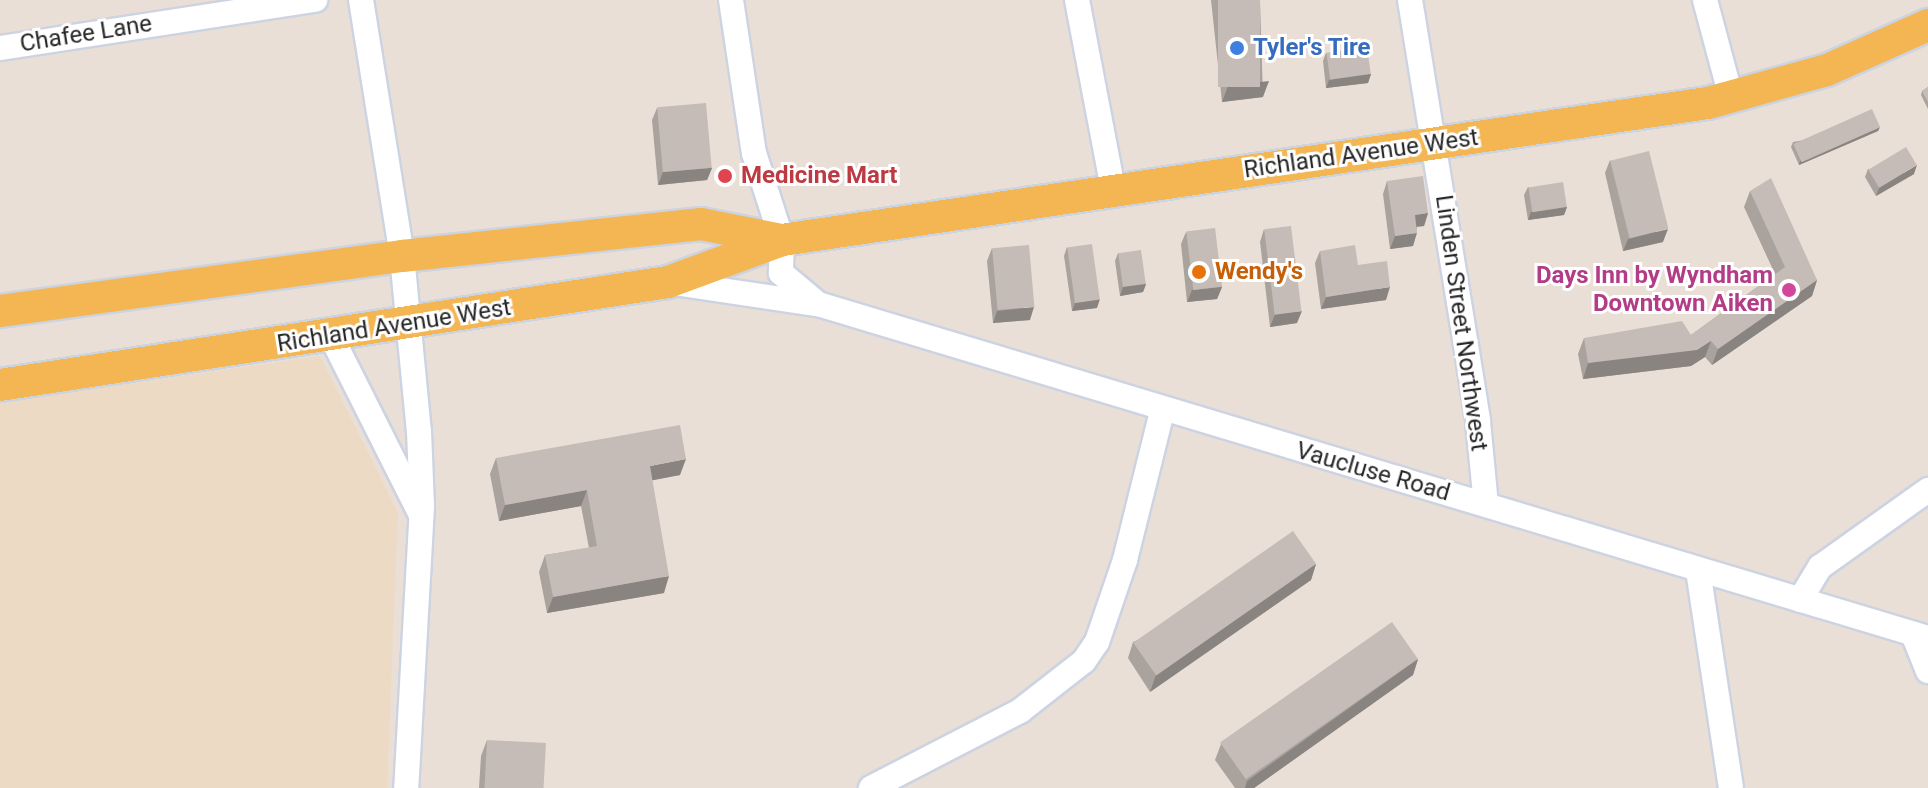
<!DOCTYPE html>
<style>
body{margin:0}
#map{position:relative;width:1928px;height:788px;overflow:hidden;background:#eadfd7;font-family:Roboto,sans-serif}
div>[style]{position:absolute}
[style*='--x']{left:calc(var(--x)*1px);top:calc(var(--y)*1px);width:calc(var(--w)*1px);rotate:calc(var(--a)*1deg)}
.education>*{inset:0;background:#eddac5}
.roads{filter:drop-shadow(2px 0 #ccd3e1) drop-shadow(-2px 0 #ccd3e1) drop-shadow(0 2px #ccd3e1) drop-shadow(0 -2px #ccd3e1)}
.minor>*{height:24px;margin:-12px;padding:0 12px;transform-origin:12px;border-radius:12px;background:#fff}
.major>*{height:32px;margin:-16px;padding:0 16px;transform-origin:16px;border-radius:16px;background:#f3b653}
.wall>*{inset:0;background:#a9a29d}
.shaded-wall>*{inset:0;background:#8a8480}
.building>*{inset:0;background:#c5bcb7;transform-origin:0 0}
.dots>*{width:22px;height:22px;translate:-50% -50%;box-sizing:border-box;border:4px solid #fff;border-radius:50%}
span{translate:-50% -50%;white-space:nowrap;text-align:center;line-height:1.15;-webkit-text-stroke:6px #fff;paint-order:stroke}
.street-label{font-size:24px;color:#272727}
.shop-label{font-size:24px;color:#366cbe;font-weight:700}
.left{translate:0 -50%;text-align:left}
.health-label{font-size:24px;color:#be3a42;font-weight:700}
.food-label{font-size:24px;color:#c56008;font-weight:700}
.hotel-label{font-size:24px;color:#b23c85;font-weight:700}
.right{translate:-100% -50%;text-align:right}
</style>
<div id="map">
<div class="education">
<i style="clip-path:polygon(320px 356px,398px 512px,387px 788px,0 788px,0 402px)"></i>
</div>
<div class="roads">
<div class="minor">
<i style="--x:361;--y:0;--w:259;--a:80.9"></i>
<i style="--x:402;--y:256;--w:176;--a:84.5"></i>
<i style="--x:419;--y:431;--w:75;--a:87.7"></i>
<i style="--x:422;--y:506;--w:282;--a:93.2"></i>
<i style="--x:731;--y:0;--w:155;--a:81.5"></i>
<i style="--x:754;--y:153;--w:91;--a:72.2"></i>
<i style="--x:782;--y:240;--w:33;--a:92"></i>
<i style="--x:781;--y:273;--w:48;--a:40"></i>
<i style="--x:818;--y:304;--w:1159;--a:16.75"></i>
<i style="--x:1077;--y:0;--w:192;--a:79.2"></i>
<i style="--x:1410;--y:0;--w:427;--a:80.8"></i>
<i style="--x:1478;--y:422;--w:83;--a:84.5"></i>
<i style="--x:1705;--y:0;--w:100;--a:75"></i>
<i style="--x:0;--y:48;--w:319;--a:-8.7"></i>
<i style="--x:674;--y:283;--w:144;--a:8.4"></i>
<i style="--x:331;--y:336;--w:198;--a:63.3"></i>
<i style="--x:1698;--y:570;--w:220;--a:81.4"></i>
<i style="--x:1800;--y:600;--w:39;--a:-59"></i>
<i style="--x:1820;--y:567;--w:133;--a:-35.5"></i>
<i style="--x:1913;--y:634;--w:40;--a:68"></i>
<i style="--x:871;--y:788;--w:168;--a:-27.3"></i>
<i style="--x:1020;--y:711;--w:81;--a:-38"></i>
<i style="--x:1084;--y:661;--w:23;--a:-56"></i>
<i style="--x:1097;--y:642;--w:87;--a:-71.1"></i>
<i style="--x:1125;--y:560;--w:153;--a:-76"></i>
</div>
<div class="major">
<i style="--x:0;--y:311;--w:406;--a:-7.8"></i>
<i style="--x:402;--y:256;--w:301;--a:-6.1"></i>
<i style="--x:701;--y:224;--w:83;--a:11.2"></i>
<i style="--x:0;--y:385;--w:676;--a:-8.77"></i>
<i style="--x:668;--y:282;--w:121;--a:-20.2"></i>
<i style="--x:782;--y:240;--w:936;--a:-8.42"></i>
<i style="--x:1708;--y:103;--w:123;--a:-15.5"></i>
<i style="--x:1827;--y:70;--w:111;--a:-24"></i>
</div>
</div>
<div class="wall">
<i style="clip-path:polygon(1211px 0,1260px 0,1263px 97px,1222px 102px)"></i>
<i style="clip-path:polygon(1326px 53px,1371px 74px,1368px 83px,1326px 88px,1323px 61px)"></i>
<i style="clip-path:polygon(1928px 87px,1928px 109px,1921px 95px,1922px 91px)"></i>
<i style="clip-path:polygon(657px 108px,712px 168px,707px 180px,658px 185px,652px 120px)"></i>
<i style="clip-path:polygon(1880px 127px,1878px 131px,1799px 165px,1791px 147px,1793px 142px)"></i>
<i style="clip-path:polygon(1610px 160px,1663px 242px,1623px 251px,1605px 173px)"></i>
<i style="clip-path:polygon(1868px 169px,1914px 174px,1876px 196px,1865px 177px)"></i>
<i style="clip-path:polygon(1387px 181px,1428px 213px,1424px 226px,1417px 227px,1413px 246px,1390px 249px,1383px 194px)"></i>
<i style="clip-path:polygon(1528px 187px,1567px 207px,1564px 215px,1528px 220px,1524px 195px)"></i>
<i style="clip-path:polygon(1750px 191px,1817px 280px,1812px 296px,1712px 365px,1705px 357px,1691px 366px,1583px 379px,1578px 354px,1584px 338px,1691px 335px,1775px 274px,1744px 207px)"></i>
<i style="clip-path:polygon(1264px 229px,1297px 323px,1270px 327px,1260px 242px)"></i>
<i style="clip-path:polygon(1186px 232px,1222px 287px,1217px 299px,1187px 302px,1181px 244px)"></i>
<i style="clip-path:polygon(1067px 247px,1097px 308px,1072px 311px,1064px 256px)"></i>
<i style="clip-path:polygon(992px 248px,1030px 320px,993px 323px,987px 261px)"></i>
<i style="clip-path:polygon(1320px 251px,1358px 265px,1386px 300px,1321px 309px,1315px 263px)"></i>
<i style="clip-path:polygon(1118px 253px,1146px 284px,1143px 292px,1120px 296px,1115px 261px)"></i>
<i style="clip-path:polygon(496px 458px,680px 475px,652px 480px,664px 593px,547px 613px,539px 572px,545px 555px,589px 548px,581px 506px,499px 521px,490px 474px)"></i>
<i style="clip-path:polygon(1316px 564px,1311px 580px,1150px 692px,1128px 658px,1133px 642px)"></i>
<i style="clip-path:polygon(1418px 659px,1413px 675px,1254px 788px,1235px 788px,1215px 760px,1221px 744px)"></i>
<i style="clip-path:polygon(487px 740px,543px 788px,479px 788px,481px 756px)"></i>
</div>
<div class="shaded-wall">
<i style="clip-path:polygon(1371px 74px,1368px 83px,1326px 88px,1329px 80px)"></i>
<i style="clip-path:polygon(1269px 81px,1263px 97px,1222px 102px,1228px 86px)"></i>
<i style="clip-path:polygon(1880px 127px,1878px 131px,1799px 165px,1800px 161px)"></i>
<i style="clip-path:polygon(1917px 165px,1914px 174px,1876px 196px,1879px 188px)"></i>
<i style="clip-path:polygon(712px 168px,707px 180px,658px 185px,663px 172px)"></i>
<i style="clip-path:polygon(1567px 207px,1564px 215px,1528px 220px,1531px 212px)"></i>
<i style="clip-path:polygon(1428px 213px,1424px 226px,1410px 227px,1415px 215px)"></i>
<i style="clip-path:polygon(1668px 229px,1663px 242px,1623px 251px,1628px 239px)"></i>
<i style="clip-path:polygon(1417px 233px,1413px 246px,1390px 249px,1395px 236px)"></i>
<i style="clip-path:polygon(1817px 280px,1812px 296px,1712px 365px,1718px 349px)"></i>
<i style="clip-path:polygon(1146px 284px,1143px 292px,1120px 296px,1123px 287px)"></i>
<i style="clip-path:polygon(1222px 287px,1217px 299px,1187px 302px,1192px 290px)"></i>
<i style="clip-path:polygon(1390px 287px,1386px 300px,1321px 309px,1326px 297px)"></i>
<i style="clip-path:polygon(1100px 299px,1097px 308px,1072px 311px,1075px 303px)"></i>
<i style="clip-path:polygon(1034px 307px,1030px 320px,993px 323px,997px 311px)"></i>
<i style="clip-path:polygon(1302px 311px,1297px 323px,1270px 327px,1275px 314px)"></i>
<i style="clip-path:polygon(1711px 341px,1705px 357px,1691px 366px,1583px 379px,1588px 363px)"></i>
<i style="clip-path:polygon(686px 459px,680px 475px,644px 482px,650px 466px)"></i>
<i style="clip-path:polygon(587px 490px,581px 506px,499px 521px,505px 505px)"></i>
<i style="clip-path:polygon(1316px 564px,1311px 580px,1150px 692px,1156px 675px)"></i>
<i style="clip-path:polygon(669px 576px,664px 593px,547px 613px,553px 597px)"></i>
<i style="clip-path:polygon(1418px 659px,1413px 675px,1254px 788px,1245px 788px,1247px 781px)"></i>
</div>
<div class="building">
<i style="left:1218px;top:0;width:42px;height:87px"></i>
<i style="left:1367px;top:47px;width:27px;height:41px;rotate:82deg"></i>
<i style="clip-path:polygon(1928px 87px,1928px 102px,1922px 91px)"></i>
<i style="left:706px;top:103px;width:65px;height:49px;rotate:85deg"></i>
<i style="left:1872px;top:109px;width:20px;height:86px;rotate:66deg"></i>
<i style="left:1906px;top:147px;width:21px;height:44px;rotate:59deg"></i>
<i style="left:1649px;top:151px;width:80px;height:40px;rotate:76deg"></i>
<i style="clip-path:polygon(1423px 176px,1428px 213px,1415px 215px,1417px 233px,1395px 236px,1387px 181px)"></i>
<i style="clip-path:polygon(1771px 178px,1817px 280px,1718px 349px,1711px 341px,1697px 350px,1588px 363px,1584px 338px,1682px 321px,1691px 335px,1785px 267px,1750px 191px)"></i>
<i style="left:1563px;top:182px;width:25px;height:35px;rotate:81deg"></i>
<i style="left:1291px;top:226px;width:86px;height:27px;rotate:83deg"></i>
<i style="left:1215px;top:228px;width:59px;height:29px;rotate:83deg"></i>
<i style="left:1092px;top:244px;width:56px;height:25px;rotate:82deg"></i>
<i style="left:1029px;top:245px;width:62px;height:37px;rotate:85deg"></i>
<i style="clip-path:polygon(1355px 245px,1358px 265px,1387px 261px,1390px 287px,1326px 297px,1320px 251px)"></i>
<i style="left:1141px;top:250px;width:34px;height:23px;rotate:82deg"></i>
<i style="clip-path:polygon(680px 425px,686px 459px,650px 466px,669px 576px,553px 597px,545px 555px,597px 546px,587px 490px,505px 505px,496px 458px)"></i>
<i style="left:1293px;top:531px;width:40px;height:195px;rotate:55deg"></i>
<i style="left:1392px;top:622px;width:45px;height:210px;rotate:55deg"></i>
<i style="left:487px;top:740px;width:59px;height:48px;rotate:3deg"></i>
</div>
<div class="dots">
<i style="left:1237px;top:48px;background:#3f7fe0"></i>
<i style="left:725px;top:176px;background:#e0444e"></i>
<i style="left:1199px;top:272px;background:#e8710a"></i>
<i style="left:1789px;top:290px;background:#d1479c"></i>
</div>
<div class="street-label">
<span style="left:86px;top:34px;rotate:-9deg">Chafee Lane</span>
<span style="left:1361px;top:154px;rotate:-8deg">Richland Avenue West</span>
<span style="left:1461px;top:323px;rotate:82deg">Linden Street Northwest</span>
<span style="left:394px;top:326px;rotate:-9deg">Richland Avenue West</span>
<span style="left:1373px;top:472px;rotate:16deg">Vaucluse Road</span>
</div>
<div class="shop-label">
<span class="left" style="left:1253px;top:48px">Tyler's Tire</span>
</div>
<div class="health-label">
<span class="left" style="left:741px;top:176px">Medicine Mart</span>
</div>
<div class="food-label">
<span class="left" style="left:1215px;top:272px">Wendy's</span>
</div>
<div class="hotel-label">
<span class="right" style="left:1773px;top:290px">Days Inn by Wyndham<br>Downtown Aiken</span>
</div>
</div>
